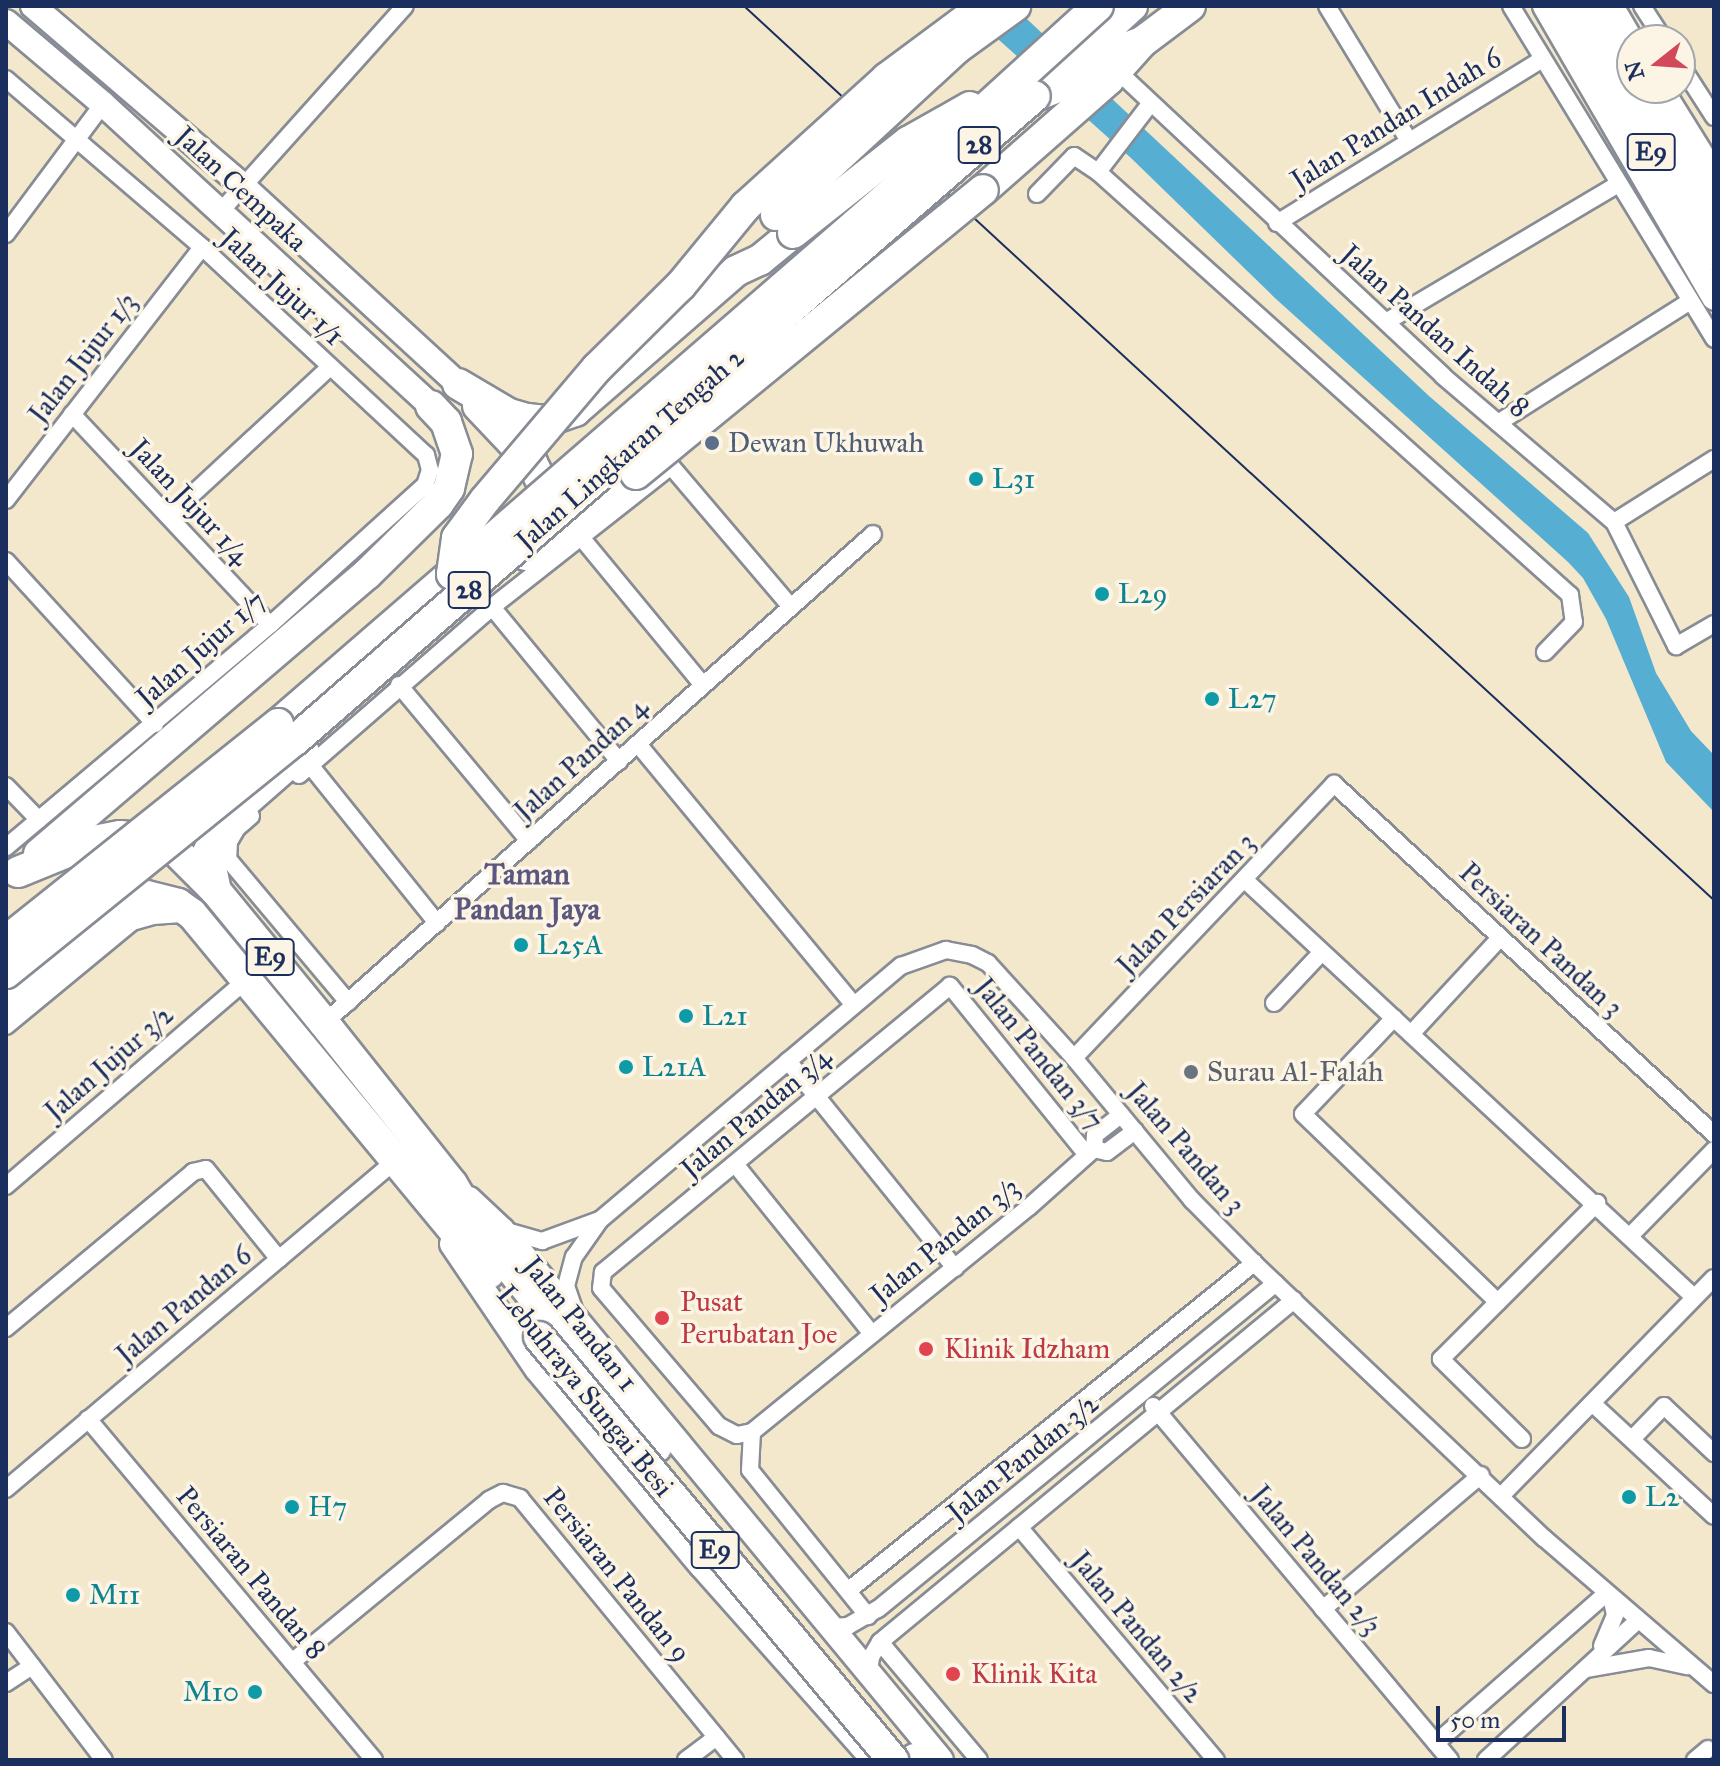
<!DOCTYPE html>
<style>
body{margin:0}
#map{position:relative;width:1720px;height:1766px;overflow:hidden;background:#f3e8cc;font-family:"IM FELL Great Primer",serif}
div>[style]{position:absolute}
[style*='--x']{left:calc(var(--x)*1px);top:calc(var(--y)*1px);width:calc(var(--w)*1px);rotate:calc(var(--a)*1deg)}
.water>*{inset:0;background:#56afd3}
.roads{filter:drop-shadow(2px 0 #878c95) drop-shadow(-2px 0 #878c95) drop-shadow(0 2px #878c95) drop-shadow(0 -2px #878c95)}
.street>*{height:16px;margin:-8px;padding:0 8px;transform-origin:8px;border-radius:8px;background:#fff}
.secondary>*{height:24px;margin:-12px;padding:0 12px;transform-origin:12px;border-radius:12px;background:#fff}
.highway>*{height:30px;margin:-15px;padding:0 15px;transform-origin:15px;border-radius:15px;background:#fff}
.tram>*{height:2px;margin:-1px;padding:0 1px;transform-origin:1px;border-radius:1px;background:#1b2f5e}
.bridges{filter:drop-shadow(2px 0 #878c95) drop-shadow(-2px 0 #878c95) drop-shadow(0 2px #878c95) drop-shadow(0 -2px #878c95)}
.highway-bridge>*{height:30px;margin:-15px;padding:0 15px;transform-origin:15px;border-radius:15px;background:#fff}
.dots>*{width:22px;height:22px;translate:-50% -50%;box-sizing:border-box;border:4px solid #fcf5e5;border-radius:50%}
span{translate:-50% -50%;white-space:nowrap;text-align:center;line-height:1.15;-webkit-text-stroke:7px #fcf5e5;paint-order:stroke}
.shield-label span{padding:2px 6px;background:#fcf5e5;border:2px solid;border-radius:6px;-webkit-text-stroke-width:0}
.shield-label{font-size:26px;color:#1b2f5e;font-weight:700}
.street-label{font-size:28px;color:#1b2f5e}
.service-label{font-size:28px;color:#4e5e75}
.left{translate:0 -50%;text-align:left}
.culture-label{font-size:28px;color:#0d838f}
.right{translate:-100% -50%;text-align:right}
.worship-label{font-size:28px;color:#5b616d}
.health-label{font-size:28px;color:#be3a42}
.neighbourhood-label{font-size:30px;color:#5b577e;font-weight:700}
.frame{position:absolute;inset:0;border:8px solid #1b2f5e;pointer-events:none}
.north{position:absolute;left:1616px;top:24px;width:80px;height:80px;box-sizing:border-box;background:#fcf5e5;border:2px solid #a2a6af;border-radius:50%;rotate:253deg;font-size:22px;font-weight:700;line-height:32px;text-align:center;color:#1b2f5e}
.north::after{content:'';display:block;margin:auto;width:28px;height:36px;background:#d1495b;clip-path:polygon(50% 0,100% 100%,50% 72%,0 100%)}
.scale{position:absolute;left:1436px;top:1706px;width:130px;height:36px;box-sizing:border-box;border:4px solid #1b2f5e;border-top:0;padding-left:10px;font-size:24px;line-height:28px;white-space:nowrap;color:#1b2f5e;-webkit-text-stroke:6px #fcf5e5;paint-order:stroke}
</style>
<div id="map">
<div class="water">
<i style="clip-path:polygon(961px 6px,1013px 6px,1429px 396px,1588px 533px,1629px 597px,1656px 673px,1691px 731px,1714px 755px,1714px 812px,1666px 762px,1606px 619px,1583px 578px,1568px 562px,1276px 299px,1131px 158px)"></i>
</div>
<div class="roads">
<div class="street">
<i style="--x:1327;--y:6;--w:158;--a:58.7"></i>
<i style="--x:1511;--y:6;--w:390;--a:58.6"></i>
<i style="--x:1642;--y:6;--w:40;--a:57.1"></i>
<i style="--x:1680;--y:64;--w:63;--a:57.3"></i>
<i style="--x:1125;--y:78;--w:436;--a:43.1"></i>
<i style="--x:1443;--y:376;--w:225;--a:40.5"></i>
<i style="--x:1614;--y:522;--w:139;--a:63.4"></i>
<i style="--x:1676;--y:646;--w:44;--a:-30.1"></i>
<i style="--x:6;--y:79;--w:258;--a:40.6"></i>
<i style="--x:202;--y:247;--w:306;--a:42.9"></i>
<i style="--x:426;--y:455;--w:16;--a:75"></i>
<i style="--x:430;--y:470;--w:16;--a:108"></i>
<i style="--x:425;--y:485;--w:209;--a:137.9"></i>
<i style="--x:270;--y:625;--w:345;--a:139.9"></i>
<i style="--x:1098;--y:172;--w:86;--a:-52.6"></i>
<i style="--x:1037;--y:194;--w:53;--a:-45.8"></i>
<i style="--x:1074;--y:156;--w:29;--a:34"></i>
<i style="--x:1098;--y:172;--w:634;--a:41.87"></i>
<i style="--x:1570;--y:595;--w:27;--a:82"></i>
<i style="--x:1574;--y:622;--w:42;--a:134"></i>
<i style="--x:221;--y:211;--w:275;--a:-48.1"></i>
<i style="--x:1277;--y:223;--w:312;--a:-31.7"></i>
<i style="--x:6;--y:234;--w:162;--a:-53.3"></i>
<i style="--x:1386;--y:322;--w:270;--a:-30.7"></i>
<i style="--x:72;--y:414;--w:289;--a:46.8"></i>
<i style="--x:1498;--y:423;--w:226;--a:-32.4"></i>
<i style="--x:6;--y:500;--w:320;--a:-52.2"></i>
<i style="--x:169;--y:516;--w:218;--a:-42.8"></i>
<i style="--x:1614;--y:522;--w:118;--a:-32.2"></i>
<i style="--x:580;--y:536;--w:193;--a:50.5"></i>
<i style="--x:6;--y:561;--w:221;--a:47.6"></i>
<i style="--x:492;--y:607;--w:200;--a:50.5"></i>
<i style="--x:399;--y:685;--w:203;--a:50.2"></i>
<i style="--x:638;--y:744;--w:337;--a:50.4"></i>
<i style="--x:310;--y:765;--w:203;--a:51.2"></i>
<i style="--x:299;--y:775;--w:256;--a:-41"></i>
<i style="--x:492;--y:607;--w:228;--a:-38.2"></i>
<i style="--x:671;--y:466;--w:185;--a:49.6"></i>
<i style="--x:6;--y:786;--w:47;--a:45.9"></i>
<i style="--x:251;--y:816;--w:18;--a:139"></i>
<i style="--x:237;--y:828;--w:16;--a:120"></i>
<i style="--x:229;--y:842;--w:17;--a:93"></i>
<i style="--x:228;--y:859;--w:187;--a:50"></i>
<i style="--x:1246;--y:881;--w:611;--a:42.88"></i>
<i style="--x:1274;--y:1003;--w:69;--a:-46.8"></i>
<i style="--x:1394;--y:1018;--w:132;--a:133.5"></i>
<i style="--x:1303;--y:1114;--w:271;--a:44"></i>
<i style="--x:324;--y:1023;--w:735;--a:-41.69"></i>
<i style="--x:6;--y:1026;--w:163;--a:-39.5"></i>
<i style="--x:132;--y:922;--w:22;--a:-16"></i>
<i style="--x:153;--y:916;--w:29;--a:-4"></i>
<i style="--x:1411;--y:1034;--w:131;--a:-47.2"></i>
<i style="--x:1074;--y:1058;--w:378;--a:-46.5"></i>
<i style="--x:1334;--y:784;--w:517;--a:42.65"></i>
<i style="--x:788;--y:1061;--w:266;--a:51.1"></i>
<i style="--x:1094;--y:1149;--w:13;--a:13"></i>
<i style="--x:1107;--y:1152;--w:35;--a:-37"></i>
<i style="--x:1087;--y:1155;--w:218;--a:-129"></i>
<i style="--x:950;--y:986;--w:450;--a:140.5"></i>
<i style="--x:603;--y:1272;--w:16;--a:97"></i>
<i style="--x:601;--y:1288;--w:182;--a:49.5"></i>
<i style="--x:719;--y:1426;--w:20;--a:27"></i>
<i style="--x:737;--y:1435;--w:15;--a:-11"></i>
<i style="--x:752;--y:1432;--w:357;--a:-39.1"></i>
<i style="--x:1029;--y:1207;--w:87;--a:-41.7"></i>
<i style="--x:1094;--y:1149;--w:14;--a:-86"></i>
<i style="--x:1095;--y:1135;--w:33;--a:-38"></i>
<i style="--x:735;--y:1164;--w:218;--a:51.1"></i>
<i style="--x:6;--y:1186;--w:316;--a:-40.6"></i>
<i style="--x:503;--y:1230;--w:41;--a:15.8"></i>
<i style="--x:542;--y:1241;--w:61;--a:-20.2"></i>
<i style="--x:1630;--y:1236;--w:120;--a:-45.7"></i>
<i style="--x:574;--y:1309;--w:24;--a:-109"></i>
<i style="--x:566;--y:1286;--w:30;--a:-75"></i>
<i style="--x:574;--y:1257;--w:45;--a:-54.9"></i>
<i style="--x:600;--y:1220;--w:394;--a:-40.2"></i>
<i style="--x:901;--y:966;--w:48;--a:-19.6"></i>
<i style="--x:946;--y:950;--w:26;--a:11"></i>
<i style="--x:972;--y:955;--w:18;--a:27"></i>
<i style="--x:988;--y:963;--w:128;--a:47.8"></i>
<i style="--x:1074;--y:1058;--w:185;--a:50.3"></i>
<i style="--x:1192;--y:1200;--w:88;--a:45.5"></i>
<i style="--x:1254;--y:1263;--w:400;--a:43.5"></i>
<i style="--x:1544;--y:1538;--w:224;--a:40.7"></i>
<i style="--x:6;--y:1328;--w:244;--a:-39.8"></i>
<i style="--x:193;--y:1172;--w:13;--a:-13"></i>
<i style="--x:206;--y:1169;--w:116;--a:51"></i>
<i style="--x:1592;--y:1403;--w:166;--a:42.8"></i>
<i style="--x:1153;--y:1406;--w:462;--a:50"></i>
<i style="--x:88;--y:1419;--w:445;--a:50"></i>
<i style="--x:752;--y:1432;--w:38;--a:93"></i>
<i style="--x:750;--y:1470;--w:188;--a:51.1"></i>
<i style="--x:1522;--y:1439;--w:114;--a:-135.4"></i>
<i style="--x:1441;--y:1359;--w:221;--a:-45"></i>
<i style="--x:1632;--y:1439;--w:46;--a:-45.9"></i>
<i style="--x:1664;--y:1406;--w:69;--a:43.2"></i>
<i style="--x:6;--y:1489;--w:509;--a:-40.14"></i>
<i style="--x:1502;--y:1495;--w:303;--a:-45.7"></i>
<i style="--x:1019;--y:1527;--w:305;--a:49.8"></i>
<i style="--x:849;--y:1590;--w:521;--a:-38.92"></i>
<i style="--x:1323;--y:1609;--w:207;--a:-40.3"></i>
<i style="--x:831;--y:1627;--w:17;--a:-3"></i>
<i style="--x:848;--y:1626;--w:34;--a:-30"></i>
<i style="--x:878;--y:1609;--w:514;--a:-39.32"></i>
<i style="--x:6;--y:1632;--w:161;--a:52.6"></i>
<i style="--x:880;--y:1642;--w:154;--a:50"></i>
<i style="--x:1602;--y:1646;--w:34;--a:-67"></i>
<i style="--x:1615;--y:1615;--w:19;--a:-102"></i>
<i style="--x:292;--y:1662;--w:255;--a:-39.4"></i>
<i style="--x:489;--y:1500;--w:16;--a:-27"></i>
<i style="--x:503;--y:1493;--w:18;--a:16"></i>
<i style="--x:520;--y:1498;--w:339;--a:50.6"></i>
<i style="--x:1586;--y:1669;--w:64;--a:-9.9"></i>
<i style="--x:1649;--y:1658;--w:40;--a:12"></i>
<i style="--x:869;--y:1673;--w:16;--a:-83"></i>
<i style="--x:871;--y:1657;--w:17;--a:-59"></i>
<i style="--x:880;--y:1642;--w:537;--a:-39.56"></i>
<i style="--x:6;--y:1683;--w:31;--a:-33"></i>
<i style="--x:1436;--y:1743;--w:227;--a:-41.3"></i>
<i style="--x:686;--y:1760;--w:38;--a:-37"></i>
<i style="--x:1486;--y:1760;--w:207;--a:-42.6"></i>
<i style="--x:1695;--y:1760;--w:17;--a:-40"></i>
</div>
<div class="secondary">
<i style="--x:33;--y:6;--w:278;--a:40.6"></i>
<i style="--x:244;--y:187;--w:291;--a:42.6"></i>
<i style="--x:1545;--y:6;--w:337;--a:59.9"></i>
<i style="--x:1611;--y:6;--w:42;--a:59.7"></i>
<i style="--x:6;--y:22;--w:127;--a:40.2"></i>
<i style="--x:103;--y:104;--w:446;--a:42.6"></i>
<i style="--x:1660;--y:88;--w:102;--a:58.2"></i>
<i style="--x:469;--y:1199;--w:45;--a:43.2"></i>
<i style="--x:502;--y:1230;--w:688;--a:50.36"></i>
<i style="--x:452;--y:1244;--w:151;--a:55.8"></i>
<i style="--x:537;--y:1369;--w:256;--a:50.1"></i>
<i style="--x:701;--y:1565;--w:261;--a:48.4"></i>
</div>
<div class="highway">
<i style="--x:1567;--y:6;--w:289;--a:59.4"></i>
<i style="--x:1594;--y:12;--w:74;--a:58.9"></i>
<i style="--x:1048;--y:83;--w:114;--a:-42.5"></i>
<i style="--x:1640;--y:88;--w:143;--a:58.8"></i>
<i style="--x:1035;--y:96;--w:63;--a:-21.3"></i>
<i style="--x:1094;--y:73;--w:35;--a:-41"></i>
<i style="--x:1120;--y:50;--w:23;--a:-20"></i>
<i style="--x:1142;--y:42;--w:60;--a:-36.9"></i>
<i style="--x:983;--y:190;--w:167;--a:-41.3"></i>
<i style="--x:1108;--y:80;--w:51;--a:-48.2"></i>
<i style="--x:458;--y:384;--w:59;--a:30.5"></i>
<i style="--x:509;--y:414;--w:19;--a:16"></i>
<i style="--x:527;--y:419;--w:19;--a:6"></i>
<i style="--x:546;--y:421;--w:31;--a:-19"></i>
<i style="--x:575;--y:411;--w:213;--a:-41"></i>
<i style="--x:736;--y:271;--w:26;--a:-25"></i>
<i style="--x:760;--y:260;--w:43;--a:-39.3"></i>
<i style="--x:478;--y:406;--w:79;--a:46.5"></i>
<i style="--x:532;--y:463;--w:22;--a:63"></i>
<i style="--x:542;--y:483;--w:18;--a:84"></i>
<i style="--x:544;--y:501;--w:17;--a:103"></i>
<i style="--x:526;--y:555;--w:137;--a:-36.4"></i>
<i style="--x:278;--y:724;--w:230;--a:-40.8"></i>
<i style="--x:39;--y:854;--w:431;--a:-40.5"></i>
<i style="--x:367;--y:574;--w:100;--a:-44.6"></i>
<i style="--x:438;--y:504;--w:19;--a:-55"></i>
<i style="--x:449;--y:488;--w:35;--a:-77"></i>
<i style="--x:457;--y:454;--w:34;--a:-109"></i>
<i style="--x:446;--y:422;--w:22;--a:-133"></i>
<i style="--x:18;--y:872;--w:82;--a:-22.2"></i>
<i style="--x:94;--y:841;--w:26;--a:-11"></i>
<i style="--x:120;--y:836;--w:24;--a:5"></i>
<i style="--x:144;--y:838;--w:31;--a:19"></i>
<i style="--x:173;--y:848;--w:61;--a:45"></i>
<i style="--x:216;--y:891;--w:171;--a:50.7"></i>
<i style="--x:324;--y:1023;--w:206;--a:51.5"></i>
<i style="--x:452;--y:1184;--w:60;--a:58.7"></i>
<i style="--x:483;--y:1235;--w:274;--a:50.8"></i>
<i style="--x:216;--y:891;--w:39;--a:-102"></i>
<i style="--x:208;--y:853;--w:31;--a:-68"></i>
<i style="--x:220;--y:824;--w:111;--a:-41.3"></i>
<i style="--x:6;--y:1004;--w:163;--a:-39.8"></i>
<i style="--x:131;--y:900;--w:16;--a:-14"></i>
<i style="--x:147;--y:896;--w:32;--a:14"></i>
<i style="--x:178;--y:904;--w:17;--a:36"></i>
<i style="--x:192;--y:914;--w:466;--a:50.4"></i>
<i style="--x:915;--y:1759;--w:1;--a:45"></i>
</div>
</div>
<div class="tram">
<i style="--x:744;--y:6;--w:1319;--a:42.67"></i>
</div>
<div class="bridges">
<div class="highway-bridge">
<i style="--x:776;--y:215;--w:246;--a:-42.7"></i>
<i style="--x:957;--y:48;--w:72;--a:-35.9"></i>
<i style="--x:793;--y:233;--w:147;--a:-38.4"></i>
<i style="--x:908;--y:142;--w:71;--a:-29.4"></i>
<i style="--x:636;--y:474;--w:448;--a:-39.3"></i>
<i style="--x:452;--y:574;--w:606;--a:-40.92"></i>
<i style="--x:910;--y:177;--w:254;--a:-42.3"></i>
<i style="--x:452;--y:574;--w:36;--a:-82"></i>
<i style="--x:457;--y:538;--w:47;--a:-53.6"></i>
<i style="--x:485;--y:500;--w:173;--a:-49.7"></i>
<i style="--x:597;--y:368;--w:118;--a:-44.7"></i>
<i style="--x:681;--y:285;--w:102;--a:-50.6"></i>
<i style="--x:746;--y:206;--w:190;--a:-42.2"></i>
<i style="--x:887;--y:78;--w:121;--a:-36.6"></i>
<i style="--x:6;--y:941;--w:348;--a:-38.6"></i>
<i style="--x:6;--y:973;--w:370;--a:-38.9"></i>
<i style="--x:294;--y:741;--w:982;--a:-41.04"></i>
<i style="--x:539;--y:1337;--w:552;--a:50.07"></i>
</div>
</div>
<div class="dots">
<i style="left:712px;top:443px;background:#5c6f8a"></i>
<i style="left:976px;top:479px;background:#0f9aa8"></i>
<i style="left:1102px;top:594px;background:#0f9aa8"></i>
<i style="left:1212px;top:699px;background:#0f9aa8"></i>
<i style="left:521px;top:945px;background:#0f9aa8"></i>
<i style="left:686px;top:1016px;background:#0f9aa8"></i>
<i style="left:626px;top:1067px;background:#0f9aa8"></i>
<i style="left:1191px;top:1072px;background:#6b7280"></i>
<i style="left:662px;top:1318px;background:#e0444e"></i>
<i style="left:926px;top:1349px;background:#e0444e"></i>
<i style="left:1629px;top:1497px;background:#0f9aa8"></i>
<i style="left:292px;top:1507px;background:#0f9aa8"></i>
<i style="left:73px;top:1595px;background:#0f9aa8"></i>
<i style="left:953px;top:1674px;background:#e0444e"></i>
<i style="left:255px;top:1692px;background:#0f9aa8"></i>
</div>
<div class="shield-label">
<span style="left:979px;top:145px">28</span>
<span style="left:1651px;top:152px">E9</span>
<span style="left:469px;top:590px">28</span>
<span style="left:270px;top:957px">E9</span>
<span style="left:715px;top:1550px">E9</span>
</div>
<div class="street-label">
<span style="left:1396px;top:119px;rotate:-32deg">Jalan Pandan Indah 6</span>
<span style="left:241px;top:189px;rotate:43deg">Jalan Cempaka</span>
<span style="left:282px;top:287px;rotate:43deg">Jalan Jujur 1/1</span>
<span style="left:1435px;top:331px;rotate:42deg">Jalan Pandan Indah 8</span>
<span style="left:83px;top:358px;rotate:-52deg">Jalan Jujur 1/3</span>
<span style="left:630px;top:449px;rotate:-41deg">Jalan Lingkaran Tengah 2</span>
<span style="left:190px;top:502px;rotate:47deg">Jalan Jujur 1/4</span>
<span style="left:201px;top:649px;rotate:-41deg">Jalan Jujur 1/7</span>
<span style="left:581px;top:759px;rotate:-42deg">Jalan Pandan 4</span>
<span style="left:1186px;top:904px;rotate:-46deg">Jalan Persiaran 3</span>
<span style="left:1541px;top:940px;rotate:43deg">Persiaran Pandan 3</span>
<span style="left:1039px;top:1054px;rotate:51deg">Jalan Pandan 3/7</span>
<span style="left:109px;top:1063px;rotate:-41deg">Jalan Jujur 3/2</span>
<span style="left:756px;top:1113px;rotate:-40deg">Jalan Pandan 3/4</span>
<span style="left:1186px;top:1148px;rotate:49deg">Jalan Pandan 3</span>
<span style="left:945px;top:1241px;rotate:-39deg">Jalan Pandan 3/3</span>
<span style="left:184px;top:1305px;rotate:-40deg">Jalan Pandan 6</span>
<span style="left:580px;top:1324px;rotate:51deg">Jalan Pandan 1</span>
<span style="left:585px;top:1391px;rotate:51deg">Lebuhraya Sungai Besi</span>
<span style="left:1023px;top:1458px;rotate:-39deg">Jalan Pandan 3/2</span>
<span style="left:1316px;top:1560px;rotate:50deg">Jalan Pandan 2/3</span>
<span style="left:251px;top:1573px;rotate:50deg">Persiaran Pandan 8</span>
<span style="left:617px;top:1575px;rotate:51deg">Persiaran Pandan 9</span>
<span style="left:1137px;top:1627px;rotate:50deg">Jalan Pandan 2/2</span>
</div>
<div class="service-label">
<span class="left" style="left:728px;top:443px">Dewan Ukhuwah</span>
</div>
<div class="culture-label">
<span class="left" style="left:992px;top:479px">L31</span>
<span class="left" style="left:1118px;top:594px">L29</span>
<span class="left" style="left:1228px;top:699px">L27</span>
<span class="left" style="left:537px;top:945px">L25A</span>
<span class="left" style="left:702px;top:1016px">L21</span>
<span class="left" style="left:642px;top:1067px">L21A</span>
<span class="left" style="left:1645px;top:1497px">L2</span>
<span class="left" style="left:308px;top:1507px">H7</span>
<span class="left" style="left:89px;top:1595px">M11</span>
<span class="right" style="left:239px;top:1692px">M10</span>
</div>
<div class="worship-label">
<span class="left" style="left:1207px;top:1072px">Surau Al-Falah</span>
</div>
<div class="health-label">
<span class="left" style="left:680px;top:1318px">Pusat<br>Perubatan Joe</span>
<span class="left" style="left:944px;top:1349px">Klinik Idzham</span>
<span class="left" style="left:971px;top:1674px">Klinik Kita</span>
</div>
<div class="neighbourhood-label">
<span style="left:527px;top:891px">Taman<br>Pandan Jaya</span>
</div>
<div class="frame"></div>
<div class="north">N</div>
<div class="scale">50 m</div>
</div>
